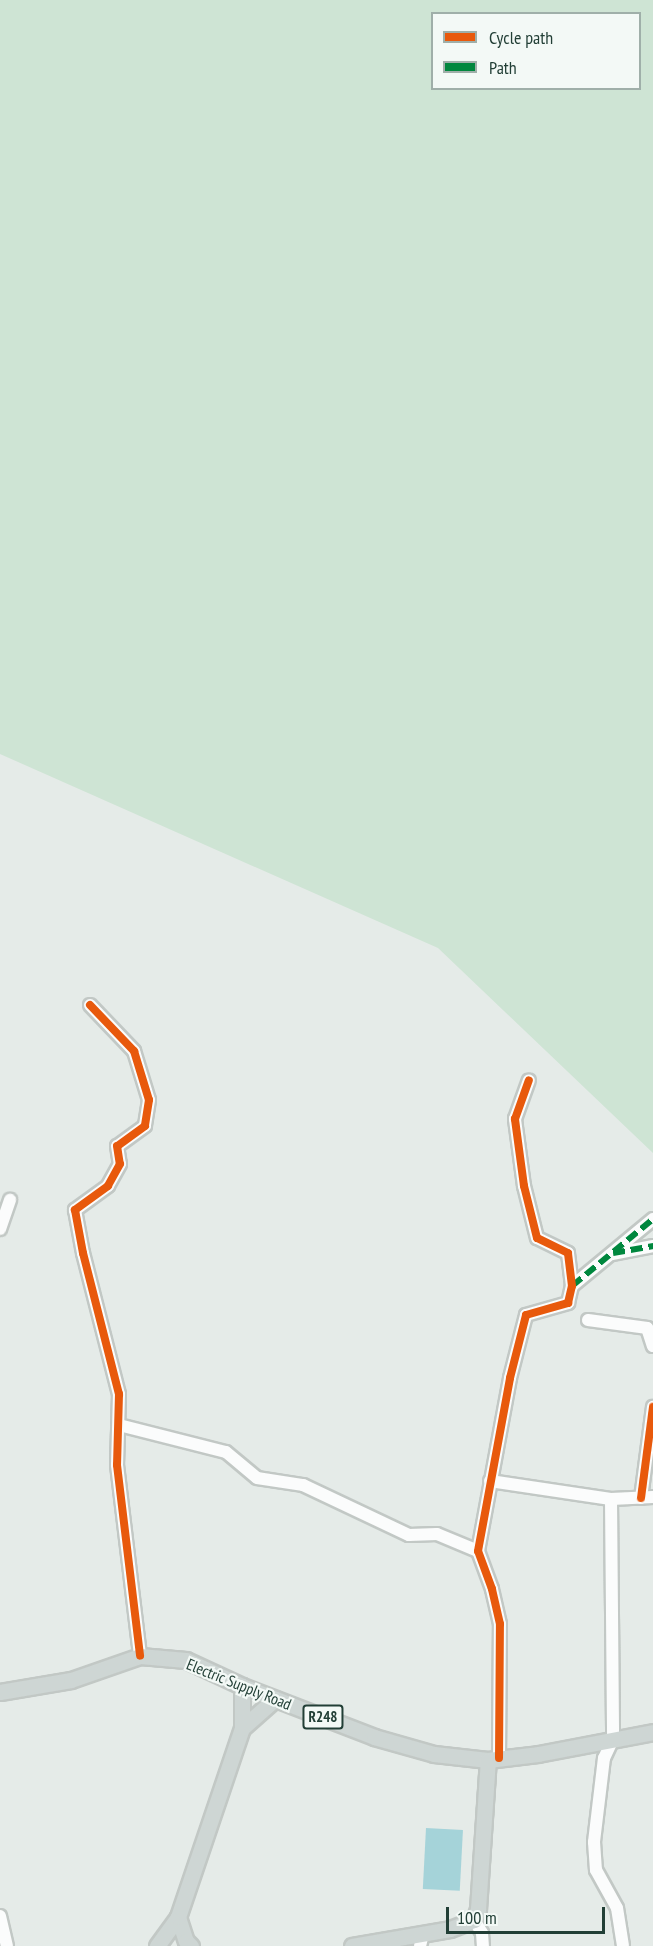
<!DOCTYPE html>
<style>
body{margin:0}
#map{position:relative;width:653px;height:1946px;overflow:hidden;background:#e5ebe8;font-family:"PT Sans Narrow",sans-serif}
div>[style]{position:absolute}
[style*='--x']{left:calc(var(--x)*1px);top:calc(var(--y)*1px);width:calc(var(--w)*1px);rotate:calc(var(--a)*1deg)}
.green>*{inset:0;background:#cee4d4}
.water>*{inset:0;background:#a5d3d9;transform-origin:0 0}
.roads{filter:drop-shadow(2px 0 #c2c8c5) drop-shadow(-2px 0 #c2c8c5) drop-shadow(0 2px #c2c8c5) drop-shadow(0 -2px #c2c8c5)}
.minor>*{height:12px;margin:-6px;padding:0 6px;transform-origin:6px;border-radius:6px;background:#fbfcfc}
.major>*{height:15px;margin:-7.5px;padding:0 7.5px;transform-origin:7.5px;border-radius:7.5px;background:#ced6d4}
.quiet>*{height:6px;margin-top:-3px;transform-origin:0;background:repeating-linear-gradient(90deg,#00873e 0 12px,transparent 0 18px)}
.cycleway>*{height:8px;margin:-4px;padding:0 4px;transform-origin:4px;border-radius:4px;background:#e8590c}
span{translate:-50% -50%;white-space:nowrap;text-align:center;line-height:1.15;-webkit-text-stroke:4.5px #f3f9f6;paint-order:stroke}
.shield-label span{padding:2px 4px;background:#f3f9f6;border:2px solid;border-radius:4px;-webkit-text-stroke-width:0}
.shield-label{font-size:15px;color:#223f36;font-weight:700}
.street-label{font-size:16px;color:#223f36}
.legend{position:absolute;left:431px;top:12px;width:210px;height:78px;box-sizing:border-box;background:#f3f9f6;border:2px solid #9fafa9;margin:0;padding:8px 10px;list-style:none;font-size:18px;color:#223f36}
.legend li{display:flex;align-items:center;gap:12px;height:30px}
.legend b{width:30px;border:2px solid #9fafa9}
.scale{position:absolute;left:446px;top:1907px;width:159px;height:27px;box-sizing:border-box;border:3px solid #223f36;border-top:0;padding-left:8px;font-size:18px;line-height:21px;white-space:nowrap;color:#223f36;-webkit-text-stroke:4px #f3f9f6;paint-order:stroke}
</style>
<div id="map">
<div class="green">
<i style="clip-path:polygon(evenodd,0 0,653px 0,653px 1153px,438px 948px,0 754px,0 0,432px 14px,640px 14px,640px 88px,432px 88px,432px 14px)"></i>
</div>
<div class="water">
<i style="left:426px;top:1828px;width:37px;height:61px;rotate:3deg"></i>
</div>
<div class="roads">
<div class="minor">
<i style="--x:90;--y:1005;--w:64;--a:46.3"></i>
<i style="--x:134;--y:1051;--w:51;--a:73"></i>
<i style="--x:149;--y:1100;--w:26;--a:99"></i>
<i style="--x:145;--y:1126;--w:34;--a:144"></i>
<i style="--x:117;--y:1146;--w:18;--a:81"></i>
<i style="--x:120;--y:1164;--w:25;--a:119"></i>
<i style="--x:108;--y:1186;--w:41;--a:144"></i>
<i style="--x:75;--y:1210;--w:44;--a:79.5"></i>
<i style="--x:83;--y:1253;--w:146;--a:75.7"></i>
<i style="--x:119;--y:1394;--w:71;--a:91.6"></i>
<i style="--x:117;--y:1465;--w:192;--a:83.1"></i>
<i style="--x:0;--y:1229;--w:31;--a:-71"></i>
<i style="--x:612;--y:1254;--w:42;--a:-11"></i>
<i style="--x:572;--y:1286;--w:105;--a:-39.6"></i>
<i style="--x:588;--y:1320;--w:60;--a:7.7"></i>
<i style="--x:647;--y:1328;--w:19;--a:72"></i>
<i style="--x:119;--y:1425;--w:110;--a:14.2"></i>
<i style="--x:226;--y:1452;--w:40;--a:40"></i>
<i style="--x:257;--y:1478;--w:47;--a:8.7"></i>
<i style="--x:303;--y:1485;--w:117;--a:25.3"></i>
<i style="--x:409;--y:1535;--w:28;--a:-2"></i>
<i style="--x:437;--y:1534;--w:44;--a:22.5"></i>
<i style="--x:490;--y:1481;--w:122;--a:8.5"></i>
<i style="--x:611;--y:1499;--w:240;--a:89.5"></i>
<i style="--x:613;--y:1739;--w:21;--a:115"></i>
<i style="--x:604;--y:1758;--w:85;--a:96.8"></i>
<i style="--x:594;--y:1842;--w:28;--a:86"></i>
<i style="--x:596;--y:1870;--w:43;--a:61.1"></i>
<i style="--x:617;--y:1908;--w:38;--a:81"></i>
<i style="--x:641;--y:1498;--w:92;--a:-82.5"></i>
<i style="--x:611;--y:1499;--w:42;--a:-2.7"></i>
<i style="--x:499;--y:1758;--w:134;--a:-89.6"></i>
<i style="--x:500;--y:1624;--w:36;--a:-103"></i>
<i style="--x:492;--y:1589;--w:40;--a:-110.2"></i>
<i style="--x:478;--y:1551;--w:176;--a:-79.5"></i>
<i style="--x:510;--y:1378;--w:65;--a:-75.7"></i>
<i style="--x:526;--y:1315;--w:44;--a:-15.9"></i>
<i style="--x:568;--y:1303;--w:17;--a:-77"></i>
<i style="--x:572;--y:1286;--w:33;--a:-97"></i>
<i style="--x:568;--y:1253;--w:34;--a:-154"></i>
<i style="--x:537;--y:1238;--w:54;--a:-104"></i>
<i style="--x:524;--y:1186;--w:68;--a:-97.7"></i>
<i style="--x:515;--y:1119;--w:41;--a:-70.3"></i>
<i style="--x:0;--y:1916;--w:31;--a:77"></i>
<i style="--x:474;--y:1920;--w:15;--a:58"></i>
<i style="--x:482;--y:1933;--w:13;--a:86"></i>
<i style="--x:420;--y:1946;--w:12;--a:-76"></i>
</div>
<div class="major">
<i style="--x:0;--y:1692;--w:72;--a:-9.6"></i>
<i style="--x:71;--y:1680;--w:73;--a:-19.2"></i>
<i style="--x:140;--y:1656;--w:46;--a:5"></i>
<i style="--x:186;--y:1660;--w:62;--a:24.9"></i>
<i style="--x:242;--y:1686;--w:142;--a:21.1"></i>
<i style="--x:374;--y:1737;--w:62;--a:15.8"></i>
<i style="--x:434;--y:1754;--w:54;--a:6.3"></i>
<i style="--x:488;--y:1760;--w:50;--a:-6.8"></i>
<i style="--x:538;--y:1754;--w:117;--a:-10.8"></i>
<i style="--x:242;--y:1728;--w:44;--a:-41.3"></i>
<i style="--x:178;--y:1917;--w:25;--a:72"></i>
<i style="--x:186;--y:1941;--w:7;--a:45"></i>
<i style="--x:157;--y:1946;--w:36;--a:-54"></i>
<i style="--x:178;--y:1917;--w:200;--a:-71.3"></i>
<i style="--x:242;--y:1728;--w:42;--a:-90"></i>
<i style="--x:352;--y:1946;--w:99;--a:-9.8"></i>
<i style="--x:450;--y:1929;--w:26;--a:-21"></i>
<i style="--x:474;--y:1920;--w:12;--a:-70"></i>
<i style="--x:478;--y:1909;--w:149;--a:-86.2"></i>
</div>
</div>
<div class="quiet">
<i style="--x:613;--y:1253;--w:41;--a:-9.9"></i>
<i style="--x:572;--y:1286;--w:105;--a:-39.6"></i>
</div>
<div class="cycleway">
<i style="--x:90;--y:1005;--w:64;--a:46.3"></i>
<i style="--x:134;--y:1051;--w:51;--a:73"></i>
<i style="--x:149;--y:1100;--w:26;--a:99"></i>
<i style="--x:145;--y:1126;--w:34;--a:144"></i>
<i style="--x:117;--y:1146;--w:18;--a:81"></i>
<i style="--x:120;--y:1164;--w:25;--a:119"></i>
<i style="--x:108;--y:1186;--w:41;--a:144"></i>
<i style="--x:75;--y:1210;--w:44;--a:79.5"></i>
<i style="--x:83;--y:1253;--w:146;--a:75.7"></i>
<i style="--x:119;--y:1394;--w:71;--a:91.6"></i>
<i style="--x:117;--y:1465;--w:192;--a:83.1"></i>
<i style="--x:641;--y:1498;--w:92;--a:-82.5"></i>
<i style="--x:499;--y:1758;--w:134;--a:-89.6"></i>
<i style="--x:500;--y:1624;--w:36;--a:-103"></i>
<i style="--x:492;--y:1589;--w:40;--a:-110.2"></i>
<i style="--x:478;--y:1551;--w:176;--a:-79.5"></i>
<i style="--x:510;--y:1378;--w:65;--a:-75.7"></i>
<i style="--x:526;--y:1315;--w:44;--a:-15.9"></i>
<i style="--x:568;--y:1303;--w:17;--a:-77"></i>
<i style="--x:572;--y:1286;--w:33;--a:-97"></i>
<i style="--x:568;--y:1253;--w:34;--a:-154"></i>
<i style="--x:537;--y:1238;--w:54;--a:-104"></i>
<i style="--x:524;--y:1186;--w:68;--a:-97.7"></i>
<i style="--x:515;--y:1119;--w:41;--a:-70.3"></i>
</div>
<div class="shield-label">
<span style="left:323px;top:1717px">R248</span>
</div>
<div class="street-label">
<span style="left:239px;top:1684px;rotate:22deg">Electric Supply Road</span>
</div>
<ul class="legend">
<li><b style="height:8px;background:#e8590c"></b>Cycle path</li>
<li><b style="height:8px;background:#00873e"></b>Path</li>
</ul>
<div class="scale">100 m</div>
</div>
